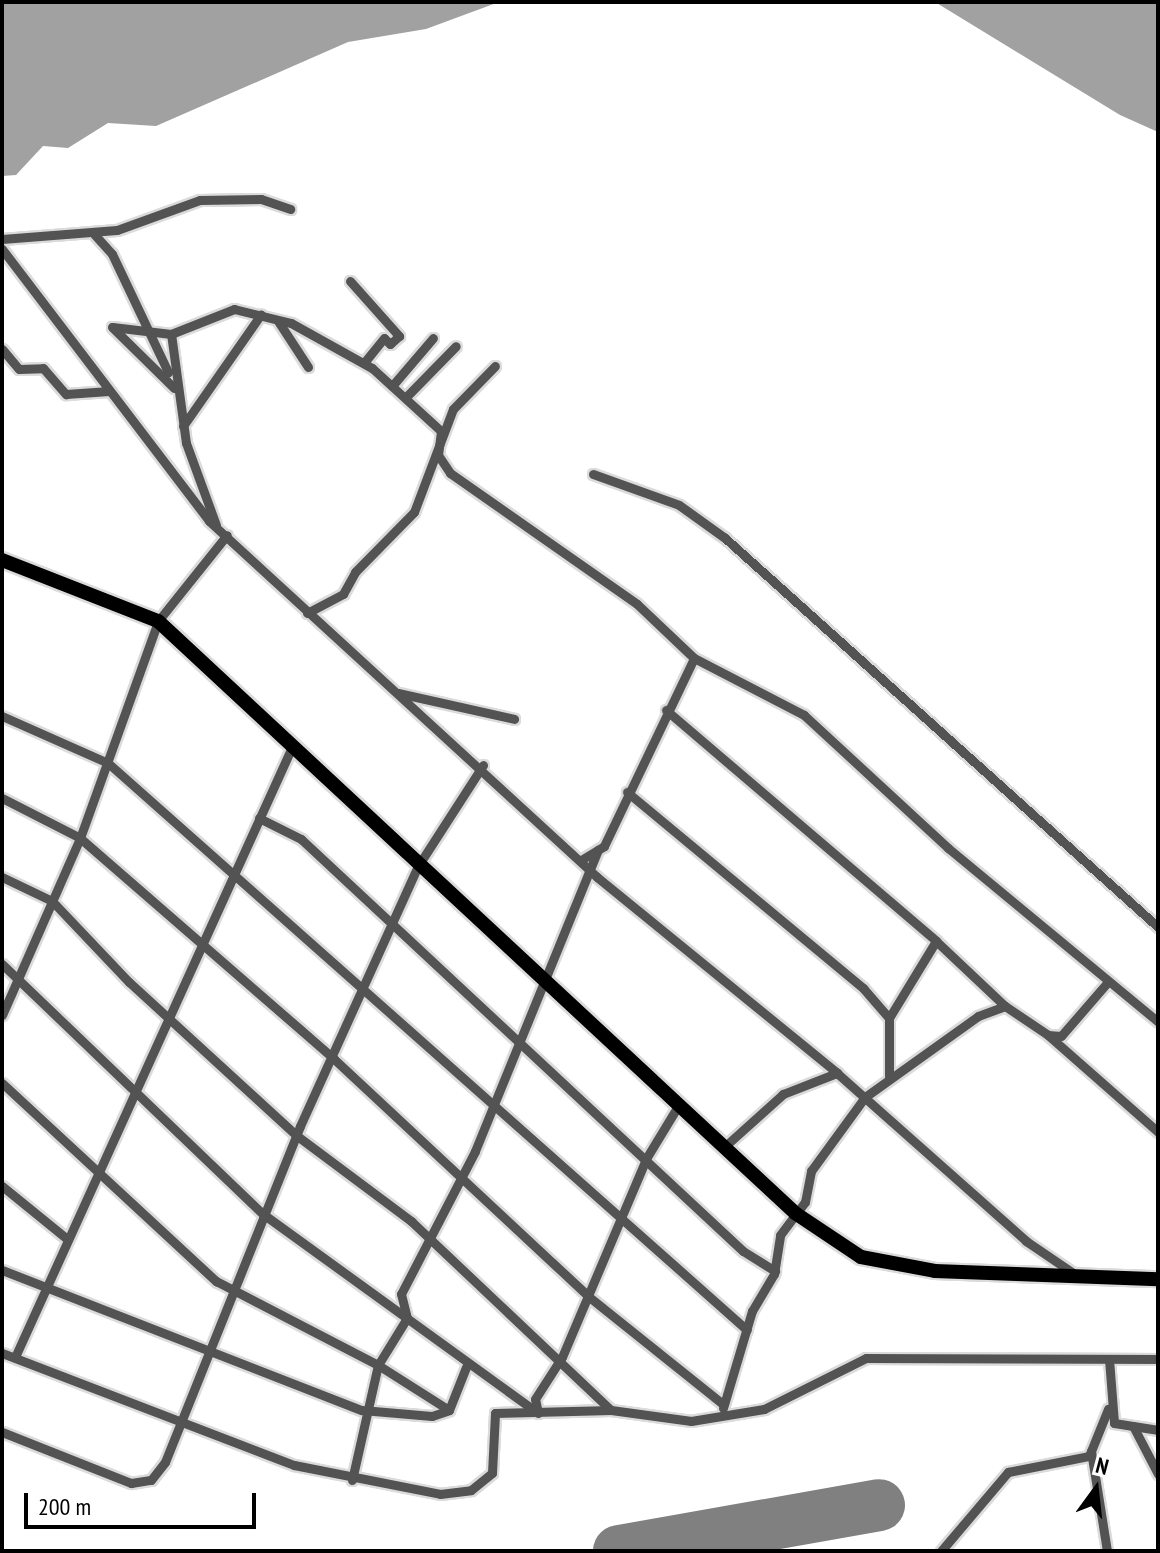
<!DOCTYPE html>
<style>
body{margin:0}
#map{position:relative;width:1160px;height:1553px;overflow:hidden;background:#fff;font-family:"PT Sans Narrow",sans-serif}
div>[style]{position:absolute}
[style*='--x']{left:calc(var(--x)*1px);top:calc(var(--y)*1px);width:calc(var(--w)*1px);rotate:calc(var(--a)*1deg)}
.water>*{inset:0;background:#a1a1a1}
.runway>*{height:52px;margin:-26px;padding:0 26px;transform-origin:26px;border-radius:26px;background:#808080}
.roads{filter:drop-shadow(2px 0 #dbdbdb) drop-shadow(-2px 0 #dbdbdb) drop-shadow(0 2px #dbdbdb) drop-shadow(0 -2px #dbdbdb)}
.minor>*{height:9px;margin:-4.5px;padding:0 4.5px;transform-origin:4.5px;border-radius:4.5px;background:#535353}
.primary>*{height:14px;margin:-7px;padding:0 7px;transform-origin:7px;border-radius:7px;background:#000}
span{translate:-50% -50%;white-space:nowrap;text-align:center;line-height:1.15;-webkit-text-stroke:6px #fff;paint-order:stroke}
.frame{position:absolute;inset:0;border:4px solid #000;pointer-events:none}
.north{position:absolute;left:1056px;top:1449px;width:80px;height:80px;-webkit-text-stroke:6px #fff;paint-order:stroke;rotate:15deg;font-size:22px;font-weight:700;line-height:32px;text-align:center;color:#000}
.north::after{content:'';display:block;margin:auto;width:28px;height:36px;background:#000;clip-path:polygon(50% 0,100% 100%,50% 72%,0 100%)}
.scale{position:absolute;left:24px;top:1493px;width:232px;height:36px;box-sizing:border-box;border:4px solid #000;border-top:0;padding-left:10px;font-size:24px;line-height:28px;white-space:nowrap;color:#000;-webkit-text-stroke:6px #fff;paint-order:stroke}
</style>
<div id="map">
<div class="water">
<i style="clip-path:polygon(2px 2px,499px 2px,426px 29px,348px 42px,156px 126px,108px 123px,68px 148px,43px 146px,16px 175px,2px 176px)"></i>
<i style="clip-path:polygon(935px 2px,1158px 2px,1158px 132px,1120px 115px)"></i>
</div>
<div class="runway">
<i style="--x:619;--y:1551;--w:264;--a:-10"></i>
</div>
<div class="roads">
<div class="minor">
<i style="--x:94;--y:234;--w:27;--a:48"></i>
<i style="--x:112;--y:254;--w:131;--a:64.6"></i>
<i style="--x:2;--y:239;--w:115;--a:-4.5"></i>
<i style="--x:117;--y:230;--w:88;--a:-19.9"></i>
<i style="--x:200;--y:200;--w:61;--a:-0.9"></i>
<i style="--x:261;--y:199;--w:31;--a:19"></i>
<i style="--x:2;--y:249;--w:342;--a:52.7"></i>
<i style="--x:209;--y:521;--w:527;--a:42.54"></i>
<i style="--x:597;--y:877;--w:310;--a:39.2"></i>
<i style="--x:837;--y:1073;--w:253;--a:41.6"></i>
<i style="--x:1026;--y:1241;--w:60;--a:34.2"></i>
<i style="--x:350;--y:281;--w:74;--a:48.3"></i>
<i style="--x:399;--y:336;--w:12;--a:138"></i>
<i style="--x:390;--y:344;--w:8;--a:-135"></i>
<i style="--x:384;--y:338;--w:32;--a:129"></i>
<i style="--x:278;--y:321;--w:55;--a:56.9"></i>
<i style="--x:171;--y:334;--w:59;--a:-173.2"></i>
<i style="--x:112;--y:327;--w:87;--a:44.5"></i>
<i style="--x:2;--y:349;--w:26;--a:50"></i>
<i style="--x:19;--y:369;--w:24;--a:-2"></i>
<i style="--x:43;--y:368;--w:35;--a:49"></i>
<i style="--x:66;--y:394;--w:43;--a:-4"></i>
<i style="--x:392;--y:386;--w:63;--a:-49.5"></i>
<i style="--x:406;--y:397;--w:71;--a:-45.6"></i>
<i style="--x:183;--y:426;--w:136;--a:-55.1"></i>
<i style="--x:593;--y:474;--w:91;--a:19.8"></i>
<i style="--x:679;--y:505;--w:57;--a:35.7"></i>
<i style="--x:725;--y:538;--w:582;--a:41.94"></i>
<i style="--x:216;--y:525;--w:87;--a:-110.1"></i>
<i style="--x:186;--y:443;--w:110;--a:-97.8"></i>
<i style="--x:171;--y:334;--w:68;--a:-21.6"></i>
<i style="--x:234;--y:309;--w:59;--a:13.8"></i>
<i style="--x:291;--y:323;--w:93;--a:29.1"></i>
<i style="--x:372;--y:368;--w:93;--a:42.4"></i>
<i style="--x:441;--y:431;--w:24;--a:97"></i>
<i style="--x:438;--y:455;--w:22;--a:56"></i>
<i style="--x:450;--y:473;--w:228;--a:35"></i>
<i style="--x:637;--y:604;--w:79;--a:43.5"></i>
<i style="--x:694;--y:658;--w:124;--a:27.4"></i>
<i style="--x:804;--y:715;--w:196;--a:42.7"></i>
<i style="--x:948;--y:848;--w:273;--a:39.6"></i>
<i style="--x:307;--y:613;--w:41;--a:-27.8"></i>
<i style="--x:343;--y:594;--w:25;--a:-61"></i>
<i style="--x:355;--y:572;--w:84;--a:-45.5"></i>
<i style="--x:414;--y:512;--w:110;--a:-69.3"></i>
<i style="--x:453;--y:409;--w:60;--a:-45.7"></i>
<i style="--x:398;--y:693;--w:119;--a:12.6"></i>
<i style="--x:666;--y:710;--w:355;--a:40.5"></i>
<i style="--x:2;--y:716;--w:116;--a:23.9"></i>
<i style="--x:108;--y:763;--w:854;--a:41.58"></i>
<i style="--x:627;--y:792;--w:307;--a:39.7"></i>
<i style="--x:863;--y:988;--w:40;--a:49"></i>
<i style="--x:889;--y:1018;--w:58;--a:90"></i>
<i style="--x:2;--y:798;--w:88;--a:27.1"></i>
<i style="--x:80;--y:838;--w:337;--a:41"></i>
<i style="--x:334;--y:1059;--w:347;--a:43"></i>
<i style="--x:588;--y:1296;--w:173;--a:38.7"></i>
<i style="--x:259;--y:818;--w:47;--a:26.6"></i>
<i style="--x:301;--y:839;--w:604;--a:42.99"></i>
<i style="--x:743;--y:1251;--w:38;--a:32"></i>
<i style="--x:581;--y:860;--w:27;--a:-31"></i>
<i style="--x:604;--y:846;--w:208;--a:-64.4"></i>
<i style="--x:2;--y:877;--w:55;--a:25.6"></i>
<i style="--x:52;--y:901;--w:112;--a:46.5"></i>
<i style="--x:129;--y:982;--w:226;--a:42.5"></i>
<i style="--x:296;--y:1135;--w:144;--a:36.8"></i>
<i style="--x:411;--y:1221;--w:275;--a:43.4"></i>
<i style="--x:2;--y:964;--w:361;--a:43.8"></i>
<i style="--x:263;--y:1214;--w:338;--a:35.9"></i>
<i style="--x:2;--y:1015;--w:193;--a:-66.2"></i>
<i style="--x:80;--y:838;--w:231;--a:-70.2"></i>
<i style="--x:158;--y:621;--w:110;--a:-51.3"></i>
<i style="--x:889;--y:1018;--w:90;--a:-58.6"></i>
<i style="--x:936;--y:941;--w:95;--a:43.3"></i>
<i style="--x:1048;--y:1035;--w:147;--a:41.4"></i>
<i style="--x:2;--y:1083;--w:292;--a:42.8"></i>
<i style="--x:216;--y:1281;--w:182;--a:27.4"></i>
<i style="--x:378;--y:1365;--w:55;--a:-58.3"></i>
<i style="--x:407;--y:1318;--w:25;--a:-104"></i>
<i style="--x:401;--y:1294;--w:161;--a:-62.6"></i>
<i style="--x:475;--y:1151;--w:325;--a:-67.8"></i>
<i style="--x:723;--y:1148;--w:81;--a:-42"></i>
<i style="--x:783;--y:1094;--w:58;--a:-21.3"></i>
<i style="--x:2;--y:1186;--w:82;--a:39.1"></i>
<i style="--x:2;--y:1270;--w:386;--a:21.3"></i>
<i style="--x:362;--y:1410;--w:70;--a:4.9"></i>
<i style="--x:432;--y:1416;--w:18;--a:-19"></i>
<i style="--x:449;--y:1410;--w:46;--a:-68.4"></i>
<i style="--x:2;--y:1353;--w:313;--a:21"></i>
<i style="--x:294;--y:1465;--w:149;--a:11.2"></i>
<i style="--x:440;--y:1494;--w:31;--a:-7"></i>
<i style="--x:471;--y:1490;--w:27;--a:-39"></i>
<i style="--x:492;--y:1473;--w:60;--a:-87.1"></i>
<i style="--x:495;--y:1413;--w:116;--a:-1.5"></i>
<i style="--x:611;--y:1410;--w:81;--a:7.8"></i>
<i style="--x:691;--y:1421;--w:74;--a:-9.3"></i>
<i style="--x:764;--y:1409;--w:114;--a:-26.6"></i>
<i style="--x:866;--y:1358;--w:292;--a:0.2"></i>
<i style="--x:15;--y:1357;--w:670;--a:-65.58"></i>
<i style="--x:1109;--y:1359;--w:64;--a:85.5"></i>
<i style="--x:1114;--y:1423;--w:45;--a:9"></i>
<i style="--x:723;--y:1408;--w:101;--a:-73.4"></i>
<i style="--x:752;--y:1311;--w:43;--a:-59.3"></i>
<i style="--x:774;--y:1274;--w:39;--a:-81"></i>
<i style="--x:780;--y:1235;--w:41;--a:-52.9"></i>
<i style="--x:805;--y:1202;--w:32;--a:-79"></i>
<i style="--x:811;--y:1171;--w:92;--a:-53.9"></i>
<i style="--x:865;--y:1097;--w:139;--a:-35.6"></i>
<i style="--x:978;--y:1016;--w:29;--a:-20"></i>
<i style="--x:1005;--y:1006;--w:52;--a:34"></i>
<i style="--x:1048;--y:1035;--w:13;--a:4"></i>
<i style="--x:1061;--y:1036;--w:69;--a:-49.1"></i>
<i style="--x:538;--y:1413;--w:14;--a:-102"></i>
<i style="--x:535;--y:1399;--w:50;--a:-57.3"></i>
<i style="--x:562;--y:1357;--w:217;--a:-67"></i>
<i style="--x:647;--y:1157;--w:60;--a:-58.7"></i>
<i style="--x:1133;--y:1426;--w:54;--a:62.5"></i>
<i style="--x:2;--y:1432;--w:139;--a:21.6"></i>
<i style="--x:131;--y:1483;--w:20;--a:-9"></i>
<i style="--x:151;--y:1480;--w:23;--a:-52"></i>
<i style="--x:165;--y:1462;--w:362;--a:-68.1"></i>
<i style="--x:300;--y:1126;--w:286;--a:-65.6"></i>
<i style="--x:418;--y:866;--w:120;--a:-57.2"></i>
<i style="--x:1091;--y:1451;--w:101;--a:80.9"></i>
<i style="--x:352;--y:1480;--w:118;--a:-77.3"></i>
<i style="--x:378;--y:1365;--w:84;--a:32.4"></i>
<i style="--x:941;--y:1551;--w:104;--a:-49.7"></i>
<i style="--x:1008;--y:1472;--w:83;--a:-11.2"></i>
<i style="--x:1089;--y:1456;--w:51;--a:-68"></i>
</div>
<div class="primary">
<i style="--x:2;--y:560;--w:168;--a:21.4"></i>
<i style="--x:158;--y:621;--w:870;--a:42.9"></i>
<i style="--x:795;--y:1213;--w:79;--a:33.7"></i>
<i style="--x:861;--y:1257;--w:75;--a:10.7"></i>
<i style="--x:935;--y:1271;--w:223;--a:2.1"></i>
</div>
</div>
<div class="frame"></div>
<div class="north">N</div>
<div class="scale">200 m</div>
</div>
